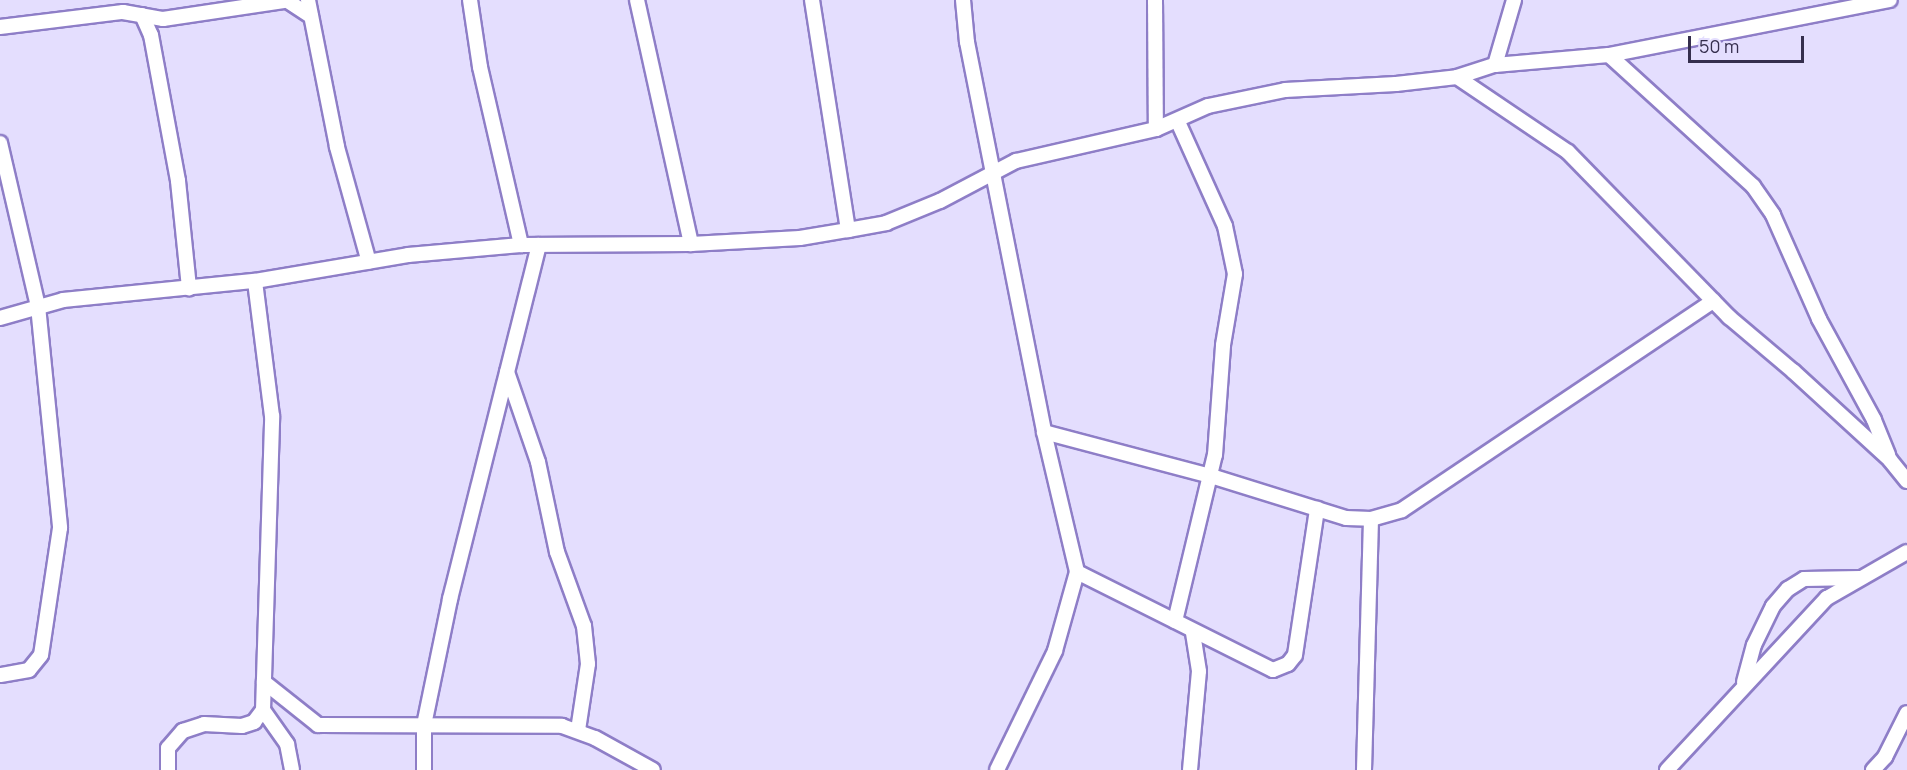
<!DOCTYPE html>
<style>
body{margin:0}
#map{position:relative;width:1907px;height:770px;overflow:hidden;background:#e4defe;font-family:Manrope,sans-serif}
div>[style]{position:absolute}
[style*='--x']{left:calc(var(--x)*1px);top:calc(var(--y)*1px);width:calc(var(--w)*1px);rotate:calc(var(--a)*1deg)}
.roads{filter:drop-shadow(2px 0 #8e7ec7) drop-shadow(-2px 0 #8e7ec7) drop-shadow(0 2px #8e7ec7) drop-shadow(0 -2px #8e7ec7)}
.minor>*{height:14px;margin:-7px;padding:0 7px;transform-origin:7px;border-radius:7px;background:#fff}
span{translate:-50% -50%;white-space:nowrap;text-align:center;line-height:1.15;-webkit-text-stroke:5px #e4defe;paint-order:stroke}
.scale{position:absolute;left:1688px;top:36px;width:116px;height:27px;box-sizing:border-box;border:3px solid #352e4d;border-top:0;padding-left:8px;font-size:18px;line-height:21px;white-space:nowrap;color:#352e4d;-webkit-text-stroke:4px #e4defe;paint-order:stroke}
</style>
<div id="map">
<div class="roads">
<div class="minor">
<i style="--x:286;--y:0;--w:30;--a:33"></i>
<i style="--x:308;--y:0;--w:150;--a:78.8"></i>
<i style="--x:337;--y:147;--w:119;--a:74.5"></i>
<i style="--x:470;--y:0;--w:68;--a:81.5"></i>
<i style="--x:480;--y:67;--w:183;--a:77"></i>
<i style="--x:637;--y:0;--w:250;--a:77.5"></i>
<i style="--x:812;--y:0;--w:233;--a:81.1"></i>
<i style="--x:963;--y:0;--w:42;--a:84.6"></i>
<i style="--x:967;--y:42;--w:398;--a:78.8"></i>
<i style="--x:1044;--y:432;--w:144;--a:76.7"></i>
<i style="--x:1077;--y:572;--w:82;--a:105.6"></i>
<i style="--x:1055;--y:651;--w:132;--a:116"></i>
<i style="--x:1155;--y:0;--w:129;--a:89.6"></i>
<i style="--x:142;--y:15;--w:22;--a:66"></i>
<i style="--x:151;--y:35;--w:148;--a:79.5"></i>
<i style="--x:178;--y:181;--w:108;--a:84.1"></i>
<i style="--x:0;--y:27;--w:124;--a:-7"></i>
<i style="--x:123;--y:12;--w:41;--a:9.9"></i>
<i style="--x:163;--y:19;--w:122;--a:-8.5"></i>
<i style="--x:1609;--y:55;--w:195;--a:42.3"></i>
<i style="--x:1753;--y:186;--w:35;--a:55"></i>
<i style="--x:1773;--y:215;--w:114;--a:66.1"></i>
<i style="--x:1819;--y:319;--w:115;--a:61.4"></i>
<i style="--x:1874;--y:420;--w:38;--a:68"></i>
<i style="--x:1495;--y:65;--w:68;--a:-73.7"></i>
<i style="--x:1457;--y:77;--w:134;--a:34"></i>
<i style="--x:1568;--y:152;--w:231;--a:45.7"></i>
<i style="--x:1729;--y:317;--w:84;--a:40.2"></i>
<i style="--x:1793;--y:371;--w:132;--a:42.5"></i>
<i style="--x:1890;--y:460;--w:27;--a:51"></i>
<i style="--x:0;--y:143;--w:167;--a:76.9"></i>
<i style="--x:38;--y:306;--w:223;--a:84.3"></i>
<i style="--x:60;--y:528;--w:128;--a:98.5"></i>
<i style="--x:41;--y:655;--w:19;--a:129"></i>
<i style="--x:29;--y:670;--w:29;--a:170"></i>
<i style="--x:0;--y:318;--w:66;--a:-15.9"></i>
<i style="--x:63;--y:300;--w:193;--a:-5.7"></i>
<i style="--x:255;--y:281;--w:155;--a:-9.6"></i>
<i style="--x:408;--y:255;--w:113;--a:-5.1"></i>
<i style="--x:521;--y:245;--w:170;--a:-0.3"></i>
<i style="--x:691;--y:244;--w:109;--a:-3.2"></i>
<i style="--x:800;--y:238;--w:49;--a:-9.5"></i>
<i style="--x:848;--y:230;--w:39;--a:-10"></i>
<i style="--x:886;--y:223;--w:58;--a:-22.2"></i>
<i style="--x:940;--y:201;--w:86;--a:-27.8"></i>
<i style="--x:1016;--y:161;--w:144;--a:-12.9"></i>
<i style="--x:1156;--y:129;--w:57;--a:-23.9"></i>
<i style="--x:1208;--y:106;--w:79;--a:-11.7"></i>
<i style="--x:1285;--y:90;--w:111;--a:-3.1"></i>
<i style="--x:1396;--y:84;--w:61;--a:-6.5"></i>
<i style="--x:1457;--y:77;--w:40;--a:-18"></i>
<i style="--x:1495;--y:65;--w:114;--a:-5"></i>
<i style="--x:1609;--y:55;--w:286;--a:-11.1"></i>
<i style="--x:507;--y:372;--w:95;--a:71"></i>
<i style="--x:538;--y:462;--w:92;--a:78.1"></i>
<i style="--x:557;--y:552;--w:79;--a:70"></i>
<i style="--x:584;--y:626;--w:38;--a:84"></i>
<i style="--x:588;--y:664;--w:67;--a:98.6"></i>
<i style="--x:1044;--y:432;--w:173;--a:14.8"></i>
<i style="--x:1211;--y:476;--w:141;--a:17.3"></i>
<i style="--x:1346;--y:518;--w:25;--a:2"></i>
<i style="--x:1371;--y:519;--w:32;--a:-16"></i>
<i style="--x:1402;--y:510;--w:375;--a:-33.9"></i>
<i style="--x:1077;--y:572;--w:219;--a:26.6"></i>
<i style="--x:1273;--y:670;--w:16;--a:-22"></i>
<i style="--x:1288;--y:664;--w:11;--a:-52"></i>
<i style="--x:1295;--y:655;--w:148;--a:-81.4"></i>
<i style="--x:1175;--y:621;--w:171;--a:-76.5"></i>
<i style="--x:1215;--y:455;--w:110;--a:-85.8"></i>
<i style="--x:1223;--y:345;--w:72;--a:-80.4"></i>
<i style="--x:1235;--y:274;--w:49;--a:-101.8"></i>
<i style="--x:1225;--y:226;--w:114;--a:-114.3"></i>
<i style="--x:264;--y:682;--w:69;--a:38.5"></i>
<i style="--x:318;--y:725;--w:244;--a:0.2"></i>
<i style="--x:562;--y:726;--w:35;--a:20"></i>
<i style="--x:595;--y:738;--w:66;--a:28.9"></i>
<i style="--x:1744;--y:682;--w:38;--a:-75"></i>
<i style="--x:1754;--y:645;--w:43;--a:-64"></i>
<i style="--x:1773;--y:606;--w:23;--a:-49"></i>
<i style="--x:1788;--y:589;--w:19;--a:-32"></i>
<i style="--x:1804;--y:579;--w:56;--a:-1"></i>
<i style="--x:263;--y:710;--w:42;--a:54.8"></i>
<i style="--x:287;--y:744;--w:26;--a:79"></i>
<i style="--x:168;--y:770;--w:22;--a:-90"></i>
<i style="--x:168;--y:748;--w:23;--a:-49"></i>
<i style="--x:183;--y:731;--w:22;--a:-18"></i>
<i style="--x:204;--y:724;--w:38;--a:3"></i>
<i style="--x:242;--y:726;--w:13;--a:-18"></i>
<i style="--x:254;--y:722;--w:15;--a:-53"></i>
<i style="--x:263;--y:710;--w:294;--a:-88.2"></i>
<i style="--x:272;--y:416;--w:136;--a:-97.2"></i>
<i style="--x:424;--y:770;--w:45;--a:-90"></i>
<i style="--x:424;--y:725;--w:129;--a:-78.3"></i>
<i style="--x:450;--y:599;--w:365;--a:-75.9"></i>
<i style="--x:1190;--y:770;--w:99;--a:-84.8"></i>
<i style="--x:1199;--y:671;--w:39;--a:-99"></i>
<i style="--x:1364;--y:770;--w:251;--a:-88.4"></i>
<i style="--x:1667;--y:770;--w:235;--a:-47.1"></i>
<i style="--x:1827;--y:598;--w:92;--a:-29.9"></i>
<i style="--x:1873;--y:770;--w:18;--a:-47"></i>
<i style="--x:1885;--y:757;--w:49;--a:-63.4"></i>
</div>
</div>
<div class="scale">50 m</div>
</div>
